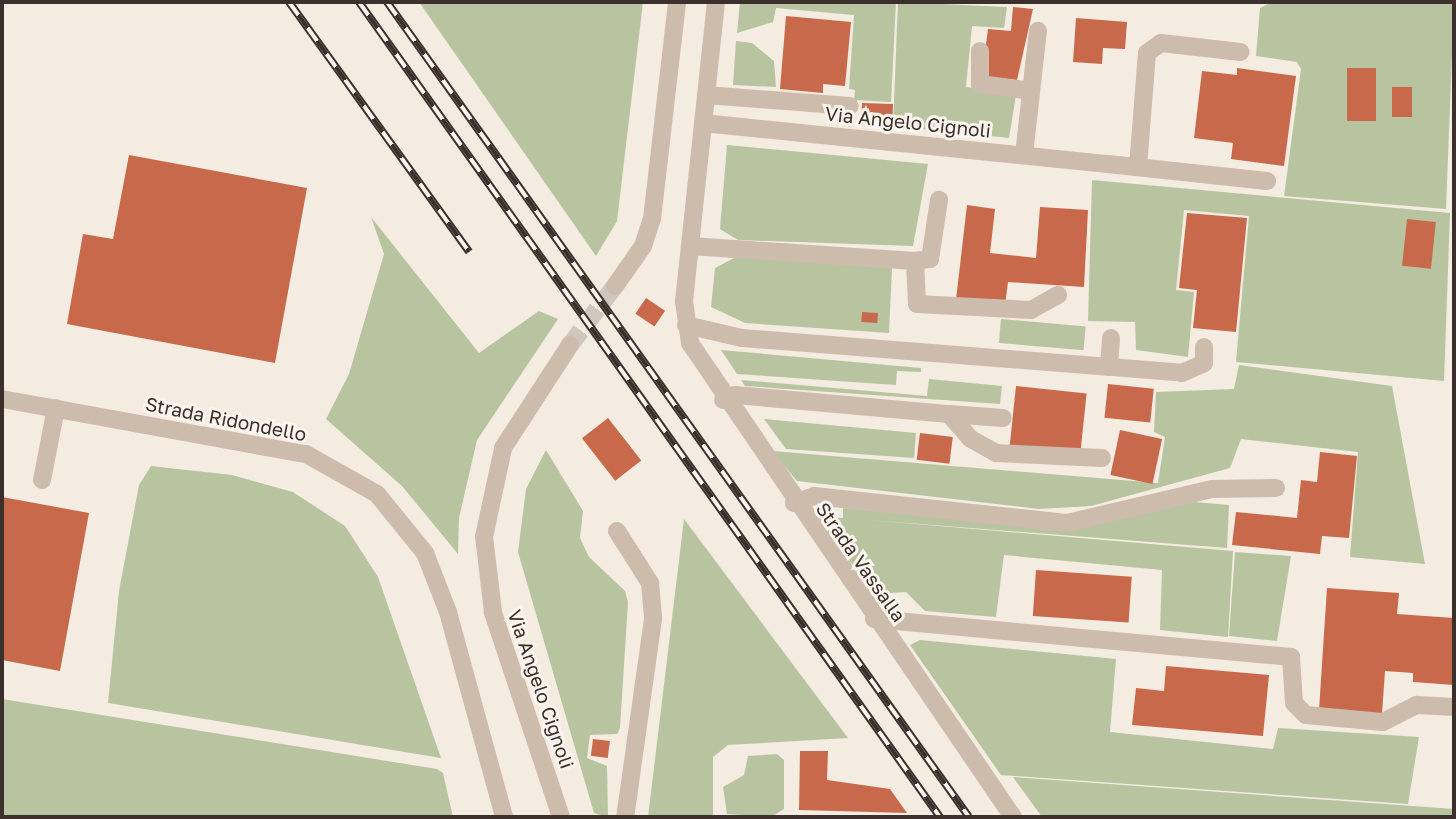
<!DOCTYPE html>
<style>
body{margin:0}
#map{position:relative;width:1456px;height:819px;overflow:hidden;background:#f4ebe1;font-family:"Golos Text",sans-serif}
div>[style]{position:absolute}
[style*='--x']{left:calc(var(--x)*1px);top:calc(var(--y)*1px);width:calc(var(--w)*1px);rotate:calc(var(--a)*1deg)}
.green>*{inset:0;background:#b8c4a0;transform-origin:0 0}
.building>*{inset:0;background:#c8694b;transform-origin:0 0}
.street-tunnel>*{height:18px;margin-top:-9px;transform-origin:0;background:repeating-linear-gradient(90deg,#cfc6bd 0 18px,transparent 0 27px)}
.lane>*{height:18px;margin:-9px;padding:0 9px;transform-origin:9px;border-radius:9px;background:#cdbbac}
.street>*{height:18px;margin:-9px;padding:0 9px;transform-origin:9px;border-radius:9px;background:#cdbbac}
.rail>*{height:8px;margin-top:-4px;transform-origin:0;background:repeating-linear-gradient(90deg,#fbf5ee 0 16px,#3b302b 0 32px);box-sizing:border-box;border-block:2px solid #3b302b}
span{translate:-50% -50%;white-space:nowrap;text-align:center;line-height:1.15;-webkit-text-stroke:6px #fbf5ee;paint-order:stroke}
.street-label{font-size:19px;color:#3b302b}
.frame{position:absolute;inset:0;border:4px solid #3b302b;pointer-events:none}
</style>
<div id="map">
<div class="green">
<i style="clip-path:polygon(419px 2px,643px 2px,617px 221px,596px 256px)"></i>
<i style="clip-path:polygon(740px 2px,896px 2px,891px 102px,854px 100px,855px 90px,849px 89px,854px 15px,776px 8px,773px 22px,737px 33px)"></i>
<i style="clip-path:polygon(898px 2px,1007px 7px,1004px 28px,972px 26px,966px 87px,1016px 95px,1009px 138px,893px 126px)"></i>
<i style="clip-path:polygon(1272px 2px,1454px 2px,1446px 209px,1284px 196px,1301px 69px,1297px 62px,1256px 56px,1260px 8px)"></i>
<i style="clip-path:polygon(736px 41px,752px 43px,774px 61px,776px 87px,733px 85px)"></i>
<i style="clip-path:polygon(727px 145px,928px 164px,913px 246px,738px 240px,720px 229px)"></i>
<i style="clip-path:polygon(1092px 180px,1450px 213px,1444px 381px,1236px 362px,1249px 216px,1184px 210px,1176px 290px,1194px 292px,1188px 357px,1136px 350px,1135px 322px,1088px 321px)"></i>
<i style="clip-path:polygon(371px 217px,479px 353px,539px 311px,558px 319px,477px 440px,459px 518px,458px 554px,402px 486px,326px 419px,349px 374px,384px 254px)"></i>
<i style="clip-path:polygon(736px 257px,892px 268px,889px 333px,745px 323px,711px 307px,715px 268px)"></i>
<i style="left:1001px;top:319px;width:85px;height:24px;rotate:5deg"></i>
<i style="clip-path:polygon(721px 350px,921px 368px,921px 372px,897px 371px,896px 385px,737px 374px)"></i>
<i style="clip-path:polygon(1239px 365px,1392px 386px,1425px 564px,1350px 557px,1358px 452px,1241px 439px,1230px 468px,1091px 506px,1039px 509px,797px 481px,772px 451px,1158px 483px,1165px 437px,1154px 432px,1156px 392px,1234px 389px)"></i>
<i style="clip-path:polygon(929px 379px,1002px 386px,1000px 404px,745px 386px,741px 380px,927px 396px)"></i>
<i style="clip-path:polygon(764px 419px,916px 433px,914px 458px,786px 449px)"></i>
<i style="clip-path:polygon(546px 450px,583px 511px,580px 538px,589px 557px,625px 591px,628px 602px,620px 728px,617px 734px,590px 735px,587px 758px,607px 766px,608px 817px,594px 813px,518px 552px,526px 489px)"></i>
<i style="clip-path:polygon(151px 466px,232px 475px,293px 492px,345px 526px,378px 577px,441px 758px,108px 703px,119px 591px,139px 485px)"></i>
<i style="clip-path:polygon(1195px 502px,1229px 505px,1227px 548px,869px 520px,1233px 551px,1228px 637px,1160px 630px,1162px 570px,1004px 555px,996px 617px,925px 611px,906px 592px,874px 594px,817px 516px,843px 518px,843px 508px,1053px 528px)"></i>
<i style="clip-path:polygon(684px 519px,848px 738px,728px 745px,713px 757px,713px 815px,648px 817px)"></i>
<i style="clip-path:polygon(1235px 552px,1291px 556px,1277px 641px,1229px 636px)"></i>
<i style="clip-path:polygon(920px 640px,1116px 659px,1110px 732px,1273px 749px,1278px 728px,1419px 737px,1408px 804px,1001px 775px,910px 645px)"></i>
<i style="clip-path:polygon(2px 699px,437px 769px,443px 773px,453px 817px,2px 817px)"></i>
<i style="clip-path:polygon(777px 754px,784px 760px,784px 809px,771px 817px,727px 814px,723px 787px,744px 775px,748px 756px)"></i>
<i style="clip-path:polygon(1013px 777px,1454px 809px,1454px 817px,1042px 817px)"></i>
</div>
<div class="building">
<i style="clip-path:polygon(1013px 7px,1033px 9px,1017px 80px,982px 76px,988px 29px,1011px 31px)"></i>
<i style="clip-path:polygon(786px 16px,851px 22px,845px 86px,823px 84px,823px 93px,780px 89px)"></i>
<i style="clip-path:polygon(1076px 18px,1127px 22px,1125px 49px,1103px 48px,1102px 64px,1073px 62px)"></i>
<i style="clip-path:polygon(1237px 68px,1296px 76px,1284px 166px,1231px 159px,1233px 143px,1194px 138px,1202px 71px,1237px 75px)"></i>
<i style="left:1347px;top:68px;width:29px;height:53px"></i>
<i style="left:1392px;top:87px;width:20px;height:30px"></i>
<i style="left:862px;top:103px;width:31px;height:21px;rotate:2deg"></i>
<i style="clip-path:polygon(129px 155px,307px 188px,275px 363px,67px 324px,83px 234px,113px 239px)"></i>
<i style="clip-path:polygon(967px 205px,995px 209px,990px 253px,1036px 258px,1040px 207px,1088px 210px,1084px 287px,1008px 282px,1005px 306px,956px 300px)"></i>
<i style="clip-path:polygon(1187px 213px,1247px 218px,1236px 332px,1193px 328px,1197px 290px,1179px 288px)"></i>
<i style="left:1407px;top:219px;width:29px;height:47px;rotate:6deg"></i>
<i style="left:646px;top:298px;width:23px;height:19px;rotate:34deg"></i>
<i style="left:862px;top:312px;width:16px;height:10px;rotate:4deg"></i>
<i style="left:1108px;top:384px;width:46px;height:34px;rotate:6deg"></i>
<i style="left:1016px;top:386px;width:71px;height:61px;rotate:6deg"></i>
<i style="left:608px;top:418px;width:54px;height:33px;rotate:52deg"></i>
<i style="left:1120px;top:430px;width:43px;height:46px;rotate:12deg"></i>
<i style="left:920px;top:433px;width:33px;height:27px;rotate:7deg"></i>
<i style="clip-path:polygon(1320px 452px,1357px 456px,1349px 538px,1322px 536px,1320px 554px,1232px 545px,1236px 512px,1297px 518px,1301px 480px,1317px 482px)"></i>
<i style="clip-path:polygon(2px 497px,89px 513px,60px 671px,2px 660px)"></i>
<i style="left:1036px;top:570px;width:96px;height:46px;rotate:4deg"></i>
<i style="clip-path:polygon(1327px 588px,1399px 593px,1397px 614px,1454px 618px,1454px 685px,1413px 682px,1413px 673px,1385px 671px,1382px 714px,1319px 710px)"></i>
<i style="clip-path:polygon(1166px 666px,1269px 675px,1263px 736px,1132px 725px,1136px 688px,1164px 691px)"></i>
<i style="left:593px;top:739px;width:17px;height:17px;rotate:7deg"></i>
<i style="clip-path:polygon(800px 751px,828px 751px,827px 780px,890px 789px,907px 813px,799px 810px)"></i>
</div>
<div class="street-tunnel">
<i style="--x:570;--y:345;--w:74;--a:-52.7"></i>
</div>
<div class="lane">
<i style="--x:980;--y:51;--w:33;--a:90"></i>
<i style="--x:980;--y:84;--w:51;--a:7.8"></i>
<i style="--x:706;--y:95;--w:144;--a:4.4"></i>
<i style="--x:1024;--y:155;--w:125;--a:-83.6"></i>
<i style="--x:1108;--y:164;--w:160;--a:6.1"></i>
<i style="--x:1138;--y:167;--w:114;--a:-85.5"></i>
<i style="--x:1147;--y:53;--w:17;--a:-36"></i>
<i style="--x:1161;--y:43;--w:80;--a:6.5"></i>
<i style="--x:690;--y:246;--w:225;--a:3.8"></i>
<i style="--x:915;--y:261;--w:43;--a:87.3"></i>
<i style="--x:917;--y:304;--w:114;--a:3"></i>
<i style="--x:1031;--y:310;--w:31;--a:-29"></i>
<i style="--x:915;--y:261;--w:15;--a:-8"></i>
<i style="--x:930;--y:259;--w:60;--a:-81.3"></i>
<i style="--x:686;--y:325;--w:57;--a:13.1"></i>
<i style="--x:742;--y:338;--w:441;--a:4.5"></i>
<i style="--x:1182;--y:373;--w:24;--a:-24"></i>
<i style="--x:1204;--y:363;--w:16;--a:-90"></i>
<i style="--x:1109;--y:367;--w:29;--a:-86"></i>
<i style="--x:723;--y:400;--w:13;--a:-23"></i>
<i style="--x:735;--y:395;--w:215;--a:5.1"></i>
<i style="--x:949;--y:414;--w:33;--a:49"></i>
<i style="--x:971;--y:439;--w:29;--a:29"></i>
<i style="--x:996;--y:453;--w:106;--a:2.7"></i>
<i style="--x:949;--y:414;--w:54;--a:4.2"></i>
<i style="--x:42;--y:480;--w:73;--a:-79"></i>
<i style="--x:794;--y:503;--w:21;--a:-19"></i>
<i style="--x:814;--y:496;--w:254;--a:6.1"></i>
<i style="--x:1067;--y:523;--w:149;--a:-13.2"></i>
<i style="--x:1212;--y:489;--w:64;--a:-0.9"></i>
<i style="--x:617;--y:531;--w:62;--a:57.6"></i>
<i style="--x:650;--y:583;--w:36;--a:85"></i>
<i style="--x:653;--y:619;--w:200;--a:98"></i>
<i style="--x:874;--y:619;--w:419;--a:5.2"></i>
<i style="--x:1291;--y:657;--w:46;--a:86.3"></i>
<i style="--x:1294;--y:703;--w:17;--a:45"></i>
<i style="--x:1306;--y:715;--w:77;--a:5.2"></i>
<i style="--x:1383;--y:722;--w:38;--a:-27"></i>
<i style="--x:1417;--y:705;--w:37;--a:3"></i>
</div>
<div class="street">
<i style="--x:716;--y:2;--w:301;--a:96.1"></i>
<i style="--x:684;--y:301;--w:42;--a:81.9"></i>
<i style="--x:690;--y:343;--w:574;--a:55.73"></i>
<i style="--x:703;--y:123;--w:407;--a:5.8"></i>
<i style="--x:615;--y:286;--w:49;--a:-55"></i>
<i style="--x:643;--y:246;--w:28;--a:-72"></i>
<i style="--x:652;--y:219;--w:218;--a:-83.4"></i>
<i style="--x:2;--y:399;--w:309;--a:10.3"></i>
<i style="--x:306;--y:454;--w:81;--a:29.4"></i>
<i style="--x:377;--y:494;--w:76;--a:50.9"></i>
<i style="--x:425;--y:553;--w:63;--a:68.7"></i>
<i style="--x:448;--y:612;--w:213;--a:74.7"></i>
<i style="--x:561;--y:817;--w:216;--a:-108.4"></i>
<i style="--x:493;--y:612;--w:76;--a:-96.8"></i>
<i style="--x:484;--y:537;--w:91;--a:-77.9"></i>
<i style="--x:503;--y:448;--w:123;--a:-57"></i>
</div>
<div class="rail">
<i style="--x:289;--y:2;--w:308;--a:54.2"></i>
<i style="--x:359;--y:2;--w:1001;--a:54.52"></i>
<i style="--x:387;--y:2;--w:1001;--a:54.47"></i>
</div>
<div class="street-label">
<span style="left:908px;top:122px;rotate:6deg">Via Angelo Cignoli</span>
<span style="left:226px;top:419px;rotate:11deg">Strada Ridondello</span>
<span style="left:861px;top:562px;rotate:55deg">Strada Vassalla</span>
<span style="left:541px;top:689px;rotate:71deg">Via Angelo Cignoli</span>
</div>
<div class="frame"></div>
</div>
